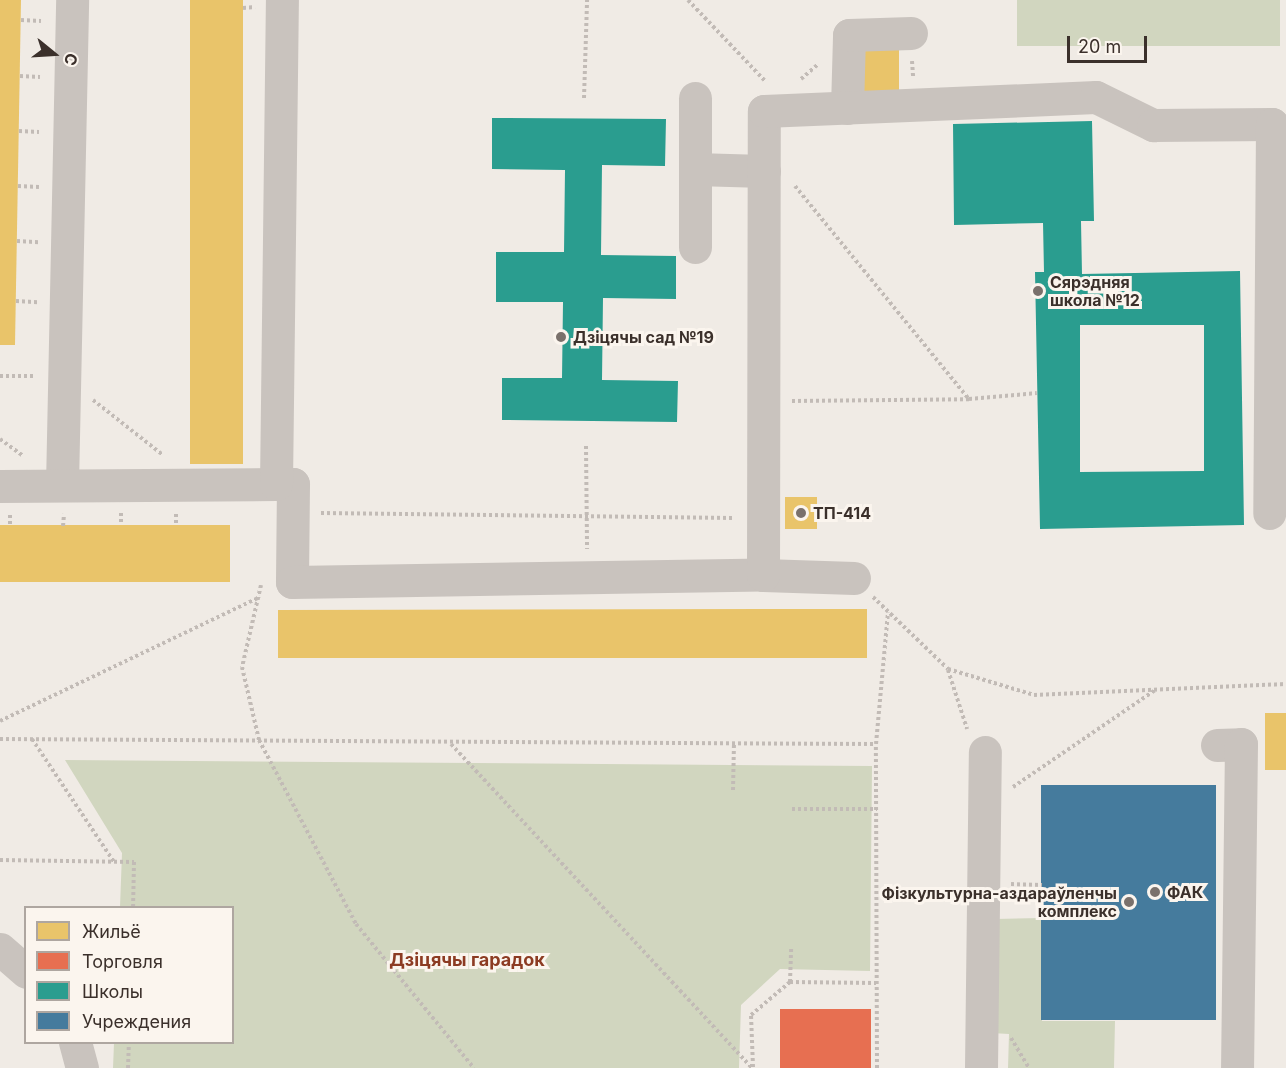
<!DOCTYPE html>
<meta charset="utf-8">
<style>
body{margin:0}
#map{position:relative;width:1286px;height:1068px;overflow:hidden;background:#f0ebe5;font-family:Inter,sans-serif}
div>[style]{position:absolute}
[style*='--x']{left:calc(var(--x)*1px);top:calc(var(--y)*1px);width:calc(var(--w)*1px);rotate:calc(var(--a)*1deg)}
.green>*{inset:0;background:#d1d6bf;transform-origin:0 0}
.homes>*{inset:0;background:#e9c46a;transform-origin:0 0}
.shops>*{inset:0;background:#e76f51;transform-origin:0 0}
.schools>*{inset:0;background:#2a9d8f}
.public>*{inset:0;background:#457b9d;transform-origin:0 0}
.path>*{height:4px;margin-top:-2px;transform-origin:0;background:repeating-linear-gradient(90deg,#c2bbb6 0 3px,transparent 0 6px)}
.minor>*{height:33px;margin:-16.5px;padding:0 16.5px;transform-origin:16.5px;border-radius:16.5px;background:#c9c3be}
.dots>*{width:16px;height:16px;translate:-50% -50%;box-sizing:border-box;border:3px solid #fbf5ee;border-radius:50%}
span{translate:-50% -50%;white-space:nowrap;text-align:center;line-height:1.15;-webkit-text-stroke:6px #fbf5ee;paint-order:stroke}
.poi-label{font-size:16px;color:#3b302b;font-weight:700}
.left{translate:0 -50%;text-align:left}
.right{translate:-100% -50%;text-align:right}
.neighbourhood-label{font-size:18px;color:#8c3b22;font-weight:700}
.legend{position:absolute;left:24px;top:906px;width:210px;height:138px;box-sizing:border-box;background:#fbf5ee;border:2px solid #aea6a0;margin:0;padding:8px 10px;list-style:none;font-size:18px;color:#3b302b}
.legend li{display:flex;align-items:center;gap:12px;height:30px}
.legend b{width:30px;border:2px solid #aea6a0}
.north{position:absolute;left:24px;top:24px;width:60px;height:60px;-webkit-text-stroke:4px #fbf5ee;paint-order:stroke;rotate:108deg;font-size:16px;font-weight:700;line-height:24px;text-align:center;color:#3b302b}
.north::after{content:'';display:block;margin:auto;width:21px;height:27px;background:#3b302b;clip-path:polygon(50% 0,100% 100%,50% 72%,0 100%)}
.scale{position:absolute;left:1067px;top:36px;width:80px;height:27px;box-sizing:border-box;border:3px solid #3b302b;border-top:0;padding-left:8px;font-size:18px;line-height:21px;white-space:nowrap;color:#3b302b;-webkit-text-stroke:4px #fbf5ee;paint-order:stroke}
</style>
<div id="map">
<div class="green">
<i style="left:1017px;top:0;width:263px;height:46px"></i>
<i style="clip-path:polygon(65px 760px,872px 766px,870px 971px,780px 969px,741px 1005px,739px 1068px,113px 1068px,114px 1043px,232px 1042px,232px 908px,120px 907px,122px 853px)"></i>
<i style="clip-path:polygon(1042px 918px,1042px 1021px,1115px 1021px,1114px 1068px,1008px 1068px,1009px 1034px,991px 1033px,995px 919px)"></i>
</div>
<div class="homes">
<i style="clip-path:polygon(0 0,21px 0,15px 345px,0 345px)"></i>
<i style="left:190px;top:0;width:53px;height:464px"></i>
<i style="left:899px;top:47px;width:45px;height:41px;rotate:90deg"></i>
<i style="left:817px;top:497px;width:32px;height:32px;rotate:90deg"></i>
<i style="left:230px;top:525px;width:57px;height:230px;rotate:90deg"></i>
<i style="clip-path:polygon(773px 609px,867px 609px,867px 658px,278px 658px,278px 610px)"></i>
<i style="left:1265px;top:713px;width:21px;height:57px"></i>
</div>
<div class="shops">
<i style="left:780px;top:1009px;width:91px;height:59px"></i>
</div>
<div class="schools">
<i style="clip-path:polygon(492px 118px,666px 119px,665px 166px,602px 165px,601px 255px,676px 256px,676px 299px,603px 298px,602px 380px,678px 381px,677px 422px,502px 420px,502px 378px,562px 378px,563px 302px,496px 302px,496px 252px,564px 252px,565px 170px,492px 169px)"></i>
<i style="clip-path:polygon(evenodd,1092px 121px,1094px 221px,1081px 221px,1082px 274px,1240px 271px,1244px 525px,1040px 529px,1035px 272px,1044px 272px,1043px 223px,954px 225px,953px 124px,1092px 121px,1080px 325px,1204px 325px,1204px 471px,1080px 472px,1080px 325px)"></i>
</div>
<div class="public">
<i style="left:1216px;top:785px;width:235px;height:175px;rotate:90deg"></i>
</div>
<div class="path">
<i style="--x:688;--y:0;--w:113;--a:46.4"></i>
<i style="--x:243;--y:8;--w:12;--a:-5"></i>
<i style="--x:21;--y:20;--w:20;--a:3"></i>
<i style="--x:912;--y:61;--w:16;--a:86"></i>
<i style="--x:20;--y:76;--w:20;--a:3"></i>
<i style="--x:801;--y:79;--w:23;--a:-41"></i>
<i style="--x:584;--y:98;--w:98;--a:-88.2"></i>
<i style="--x:19;--y:131;--w:20;--a:3"></i>
<i style="--x:18;--y:186;--w:21;--a:3"></i>
<i style="--x:795;--y:186;--w:275;--a:50.8"></i>
<i style="--x:17;--y:241;--w:22;--a:3"></i>
<i style="--x:16;--y:301;--w:22;--a:3"></i>
<i style="--x:0;--y:376;--w:36;--a:0"></i>
<i style="--x:93;--y:400;--w:89;--a:38.2"></i>
<i style="--x:792;--y:401;--w:177;--a:-0.6"></i>
<i style="--x:969;--y:399;--w:68;--a:-5"></i>
<i style="--x:0;--y:439;--w:29;--a:36"></i>
<i style="--x:586;--y:446;--w:103;--a:89.4"></i>
<i style="--x:121;--y:513;--w:12;--a:90"></i>
<i style="--x:321;--y:513;--w:412;--a:0.7"></i>
<i style="--x:176;--y:514;--w:11;--a:90"></i>
<i style="--x:10;--y:515;--w:11;--a:90"></i>
<i style="--x:63;--y:526;--w:12;--a:-85"></i>
<i style="--x:261;--y:585;--w:84;--a:103"></i>
<i style="--x:242;--y:667;--w:75;--a:76.9"></i>
<i style="--x:259;--y:740;--w:208;--a:62.2"></i>
<i style="--x:356;--y:924;--w:186;--a:50.7"></i>
<i style="--x:873;--y:597;--w:104;--a:43.8"></i>
<i style="--x:948;--y:669;--w:90;--a:16.8"></i>
<i style="--x:1034;--y:695;--w:252;--a:-2.5"></i>
<i style="--x:948;--y:670;--w:62;--a:72.1"></i>
<i style="--x:0;--y:721;--w:288;--a:-25.5"></i>
<i style="--x:0;--y:739;--w:876;--a:0.33"></i>
<i style="--x:32;--y:739;--w:148;--a:56.3"></i>
<i style="--x:451;--y:744;--w:442;--a:47.1"></i>
<i style="--x:1013;--y:787;--w:172;--a:-34.3"></i>
<i style="--x:733;--y:790;--w:46;--a:-88.8"></i>
<i style="--x:792;--y:809;--w:85;--a:0"></i>
<i style="--x:0;--y:860;--w:134;--a:0.9"></i>
<i style="--x:134;--y:862;--w:46;--a:91.2"></i>
<i style="--x:1011;--y:884;--w:31;--a:2"></i>
<i style="--x:790;--y:982;--w:36;--a:-88"></i>
<i style="--x:1011;--y:1038;--w:35;--a:59"></i>
<i style="--x:753;--y:1067;--w:52;--a:-92.2"></i>
<i style="--x:751;--y:1015;--w:51;--a:-40.2"></i>
<i style="--x:790;--y:982;--w:86;--a:0.7"></i>
<i style="--x:128;--y:1068;--w:26;--a:-88"></i>
<i style="--x:877;--y:1068;--w:324;--a:-90.2"></i>
<i style="--x:876;--y:744;--w:132;--a:-84.8"></i>
</div>
<div class="minor">
<i style="--x:847;--y:108;--w:73;--a:-88.4"></i>
<i style="--x:849;--y:35;--w:62;--a:-1.8"></i>
<i style="--x:695;--y:169;--w:69;--a:1.7"></i>
<i style="--x:695;--y:247;--w:149;--a:-90"></i>
<i style="--x:276;--y:484;--w:17;--a:0"></i>
<i style="--x:293;--y:484;--w:98;--a:90.6"></i>
<i style="--x:292;--y:582;--w:471;--a:-0.9"></i>
<i style="--x:763;--y:575;--w:91;--a:1.9"></i>
<i style="--x:62;--y:485;--w:485;--a:-88.8"></i>
<i style="--x:0;--y:486;--w:276;--a:-0.4"></i>
<i style="--x:276;--y:484;--w:484;--a:-89.3"></i>
<i style="--x:763;--y:575;--w:464;--a:-89.9"></i>
<i style="--x:764;--y:111;--w:332;--a:-2.4"></i>
<i style="--x:1096;--y:97;--w:64;--a:26.2"></i>
<i style="--x:1153;--y:125;--w:119;--a:-0.5"></i>
<i style="--x:1272;--y:124;--w:389;--a:90.4"></i>
<i style="--x:1217;--y:745;--w:24;--a:-2"></i>
<i style="--x:1241;--y:744;--w:324;--a:90.7"></i>
<i style="--x:0;--y:949;--w:35;--a:41"></i>
<i style="--x:75;--y:1042;--w:27;--a:75"></i>
<i style="--x:981;--y:1068;--w:316;--a:-89.3"></i>
</div>
<div class="dots">
<i style="left:1038px;top:291px;background:#7a716c"></i>
<i style="left:561px;top:337px;background:#7a716c"></i>
<i style="left:801px;top:513px;background:#7a716c"></i>
<i style="left:1155px;top:892px;background:#7a716c"></i>
<i style="left:1129px;top:902px;background:#7a716c"></i>
</div>
<div class="poi-label">
<span class="left" style="left:1050px;top:291px">Сярэдняя<br>школа №12</span>
<span class="left" style="left:573px;top:337px">Дзіцячы сад №19</span>
<span class="left" style="left:813px;top:513px">ТП-414</span>
<span class="left" style="left:1167px;top:892px">ФАК</span>
<span class="right" style="left:1117px;top:902px">Фізкультурна-аздараўленчы<br>комплекс</span>
</div>
<div class="neighbourhood-label">
<span style="left:467px;top:960px">Дзіцячы гарадок</span>
</div>
<ul class="legend">
<li><b style="height:16px;background:#e9c46a"></b>Жильё</li>
<li><b style="height:16px;background:#e76f51"></b>Торговля</li>
<li><b style="height:16px;background:#2a9d8f"></b>Школы</li>
<li><b style="height:16px;background:#457b9d"></b>Учреждения</li>
</ul>
<div class="north">С</div>
<div class="scale">20 m</div>
</div>
